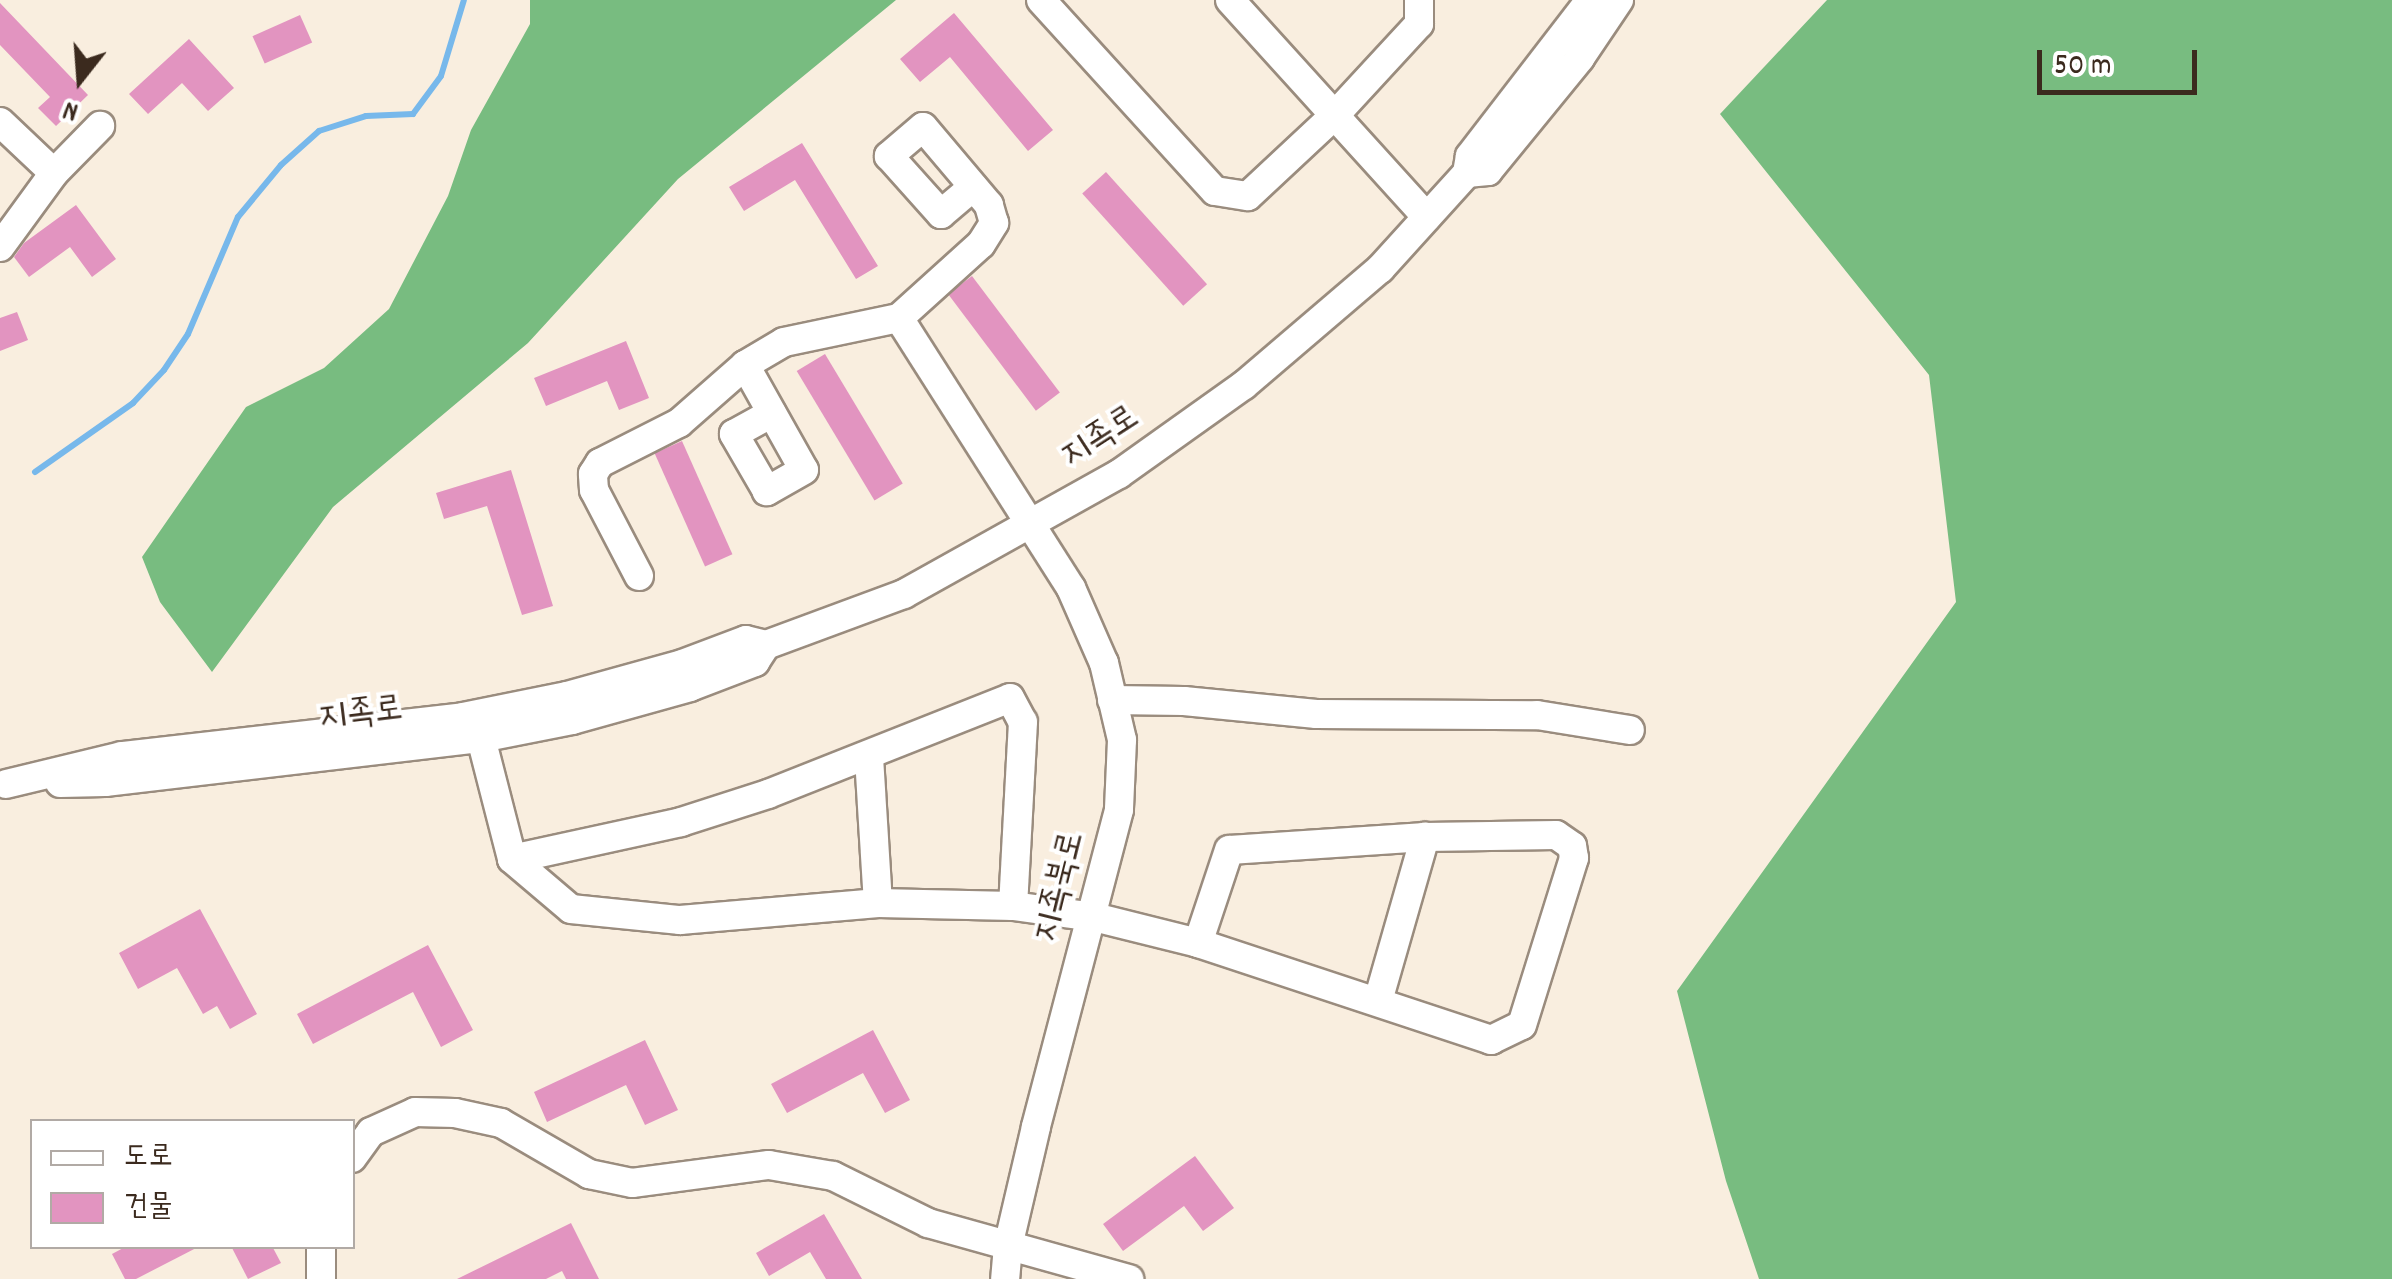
<!DOCTYPE html>
<meta charset="utf-8">
<style>
body{margin:0}
#map{position:relative;width:2392px;height:1279px;overflow:hidden;background:#f9eedf;font-family:Dekko,"Poor Story",sans-serif}
div>[style]{position:absolute}
[style*='--x']{left:calc(var(--x)*1px);top:calc(var(--y)*1px);width:calc(var(--w)*1px);rotate:calc(var(--a)*1deg)}
.forest>*{inset:0;background:#78bc80}
.stream>*{height:6px;margin:-3px;padding:0 3px;transform-origin:3px;border-radius:3px;background:#77b8eb}
.building>*{inset:0;background:#e294c0;transform-origin:0 0}
.roads{filter:drop-shadow(2px 0 #9a8c7e) drop-shadow(-2px 0 #9a8c7e) drop-shadow(0 2px #9a8c7e) drop-shadow(0 -2px #9a8c7e)}
.minor>*{height:28px;margin:-14px;padding:0 14px;transform-origin:14px;border-radius:14px;background:#fff}
span{translate:-50% -50%;white-space:nowrap;text-align:center;line-height:1.15;-webkit-text-stroke:8px #fff;paint-order:stroke}
.street-label{font-size:35px;color:#3b2a1e}
.legend{position:absolute;left:30px;top:1119px;width:325px;height:130px;box-sizing:border-box;background:#fff;border:2px solid #b1aaa5;margin:0;padding:12px 18px;list-style:none;font-size:30px;color:#3b2a1e}
.legend li{display:flex;align-items:center;gap:20px;height:50px}
.legend b{width:50px;border:2px solid #b1aaa5}
.north{position:absolute;left:30px;top:30px;width:100px;height:100px;-webkit-text-stroke:8px #fff;paint-order:stroke;rotate:197deg;font-size:28px;font-weight:700;line-height:40px;text-align:center;color:#3b2a1e}
.north::after{content:'';display:block;margin:auto;width:35px;height:45px;background:#3b2a1e;clip-path:polygon(50% 0,100% 100%,50% 72%,0 100%)}
.scale{position:absolute;left:2037px;top:50px;width:160px;height:45px;box-sizing:border-box;border:5px solid #3b2a1e;border-top:0;padding-left:12px;font-size:30px;line-height:35px;white-space:nowrap;color:#3b2a1e;-webkit-text-stroke:8px #fff;paint-order:stroke}
</style>
<div id="map">
<div class="forest">
<i style="clip-path:polygon(530px 0,896px 0,678px 179px,528px 343px,333px 507px,212px 672px,160px 602px,142px 557px,246px 407px,324px 368px,389px 309px,448px 196px,471px 130px,530px 24px)"></i>
<i style="clip-path:polygon(1827px 0,2392px 0,2392px 1279px,1759px 1279px,1726px 1181px,1677px 991px,1956px 602px,1929px 375px,1720px 114px)"></i>
</div>
<div class="stream">
<i style="--x:35;--y:472;--w:120;--a:-35.1"></i>
<i style="--x:133;--y:403;--w:45;--a:-46.8"></i>
<i style="--x:164;--y:370;--w:43;--a:-56.3"></i>
<i style="--x:188;--y:334;--w:127;--a:-66.9"></i>
<i style="--x:238;--y:217;--w:67;--a:-50.4"></i>
<i style="--x:281;--y:165;--w:51;--a:-41.8"></i>
<i style="--x:319;--y:131;--w:49;--a:-17.7"></i>
<i style="--x:366;--y:116;--w:47;--a:-2.4"></i>
<i style="--x:413;--y:114;--w:47;--a:-53.6"></i>
<i style="--x:441;--y:76;--w:79;--a:-73.2"></i>
</div>
<div class="building">
<i style="clip-path:polygon(0 3px,88px 95px,56px 126px,38px 108px,50px 97px,0 45px)"></i>
<i style="clip-path:polygon(954px 13px,1053px 130px,1028px 151px,950px 57px,920px 82px,900px 59px)"></i>
<i style="left:300px;top:15px;width:30px;height:52px;rotate:66deg"></i>
<i style="clip-path:polygon(189px 39px,234px 88px,208px 111px,182px 83px,148px 114px,129px 94px)"></i>
<i style="clip-path:polygon(802px 143px,878px 266px,856px 279px,795px 180px,744px 211px,729px 187px)"></i>
<i style="left:1106px;top:172px;width:151px;height:32px;rotate:48deg"></i>
<i style="clip-path:polygon(76px 205px,116px 259px,92px 277px,70px 247px,29px 277px,14px 257px,24px 243px)"></i>
<i style="left:972px;top:276px;width:146px;height:30px;rotate:53deg"></i>
<i style="clip-path:polygon(17px 312px,28px 340px,0 351px,0 318px)"></i>
<i style="clip-path:polygon(626px 341px,649px 398px,619px 410px,607px 381px,546px 406px,534px 378px)"></i>
<i style="left:825px;top:354px;width:151px;height:33px;rotate:59deg"></i>
<i style="left:682px;top:441px;width:124px;height:30px;rotate:66deg"></i>
<i style="clip-path:polygon(511px 470px,553px 606px,522px 615px,487px 506px,444px 519px,436px 493px)"></i>
<i style="clip-path:polygon(200px 909px,257px 1014px,230px 1029px,217px 1006px,203px 1014px,177px 968px,138px 989px,119px 953px)"></i>
<i style="clip-path:polygon(428px 945px,473px 1030px,441px 1047px,413px 992px,313px 1044px,297px 1014px)"></i>
<i style="clip-path:polygon(873px 1030px,910px 1100px,885px 1113px,863px 1073px,787px 1113px,771px 1084px)"></i>
<i style="clip-path:polygon(645px 1040px,678px 1110px,645px 1125px,626px 1085px,547px 1122px,534px 1092px)"></i>
<i style="clip-path:polygon(1195px 1156px,1234px 1208px,1203px 1231px,1184px 1206px,1123px 1251px,1103px 1224px)"></i>
<i style="clip-path:polygon(824px 1214px,862px 1279px,826px 1279px,810px 1252px,769px 1276px,756px 1253px)"></i>
<i style="clip-path:polygon(571px 1223px,599px 1279px,566px 1279px,562px 1271px,546px 1279px,457px 1279px)"></i>
<i style="clip-path:polygon(127px 1246px,200px 1246px,136px 1279px,125px 1279px,112px 1254px)"></i>
<i style="clip-path:polygon(231px 1246px,272px 1246px,281px 1263px,248px 1279px)"></i>
</div>
<div class="roads">
<div class="minor">
<i style="--x:1041;--y:0;--w:258;--a:47.7"></i>
<i style="--x:1215;--y:191;--w:33;--a:9"></i>
<i style="--x:1248;--y:196;--w:119;--a:-43"></i>
<i style="--x:1335;--y:115;--w:124;--a:-47.3"></i>
<i style="--x:1419;--y:24;--w:24;--a:-90"></i>
<i style="--x:1230;--y:0;--w:293;--a:47.8"></i>
<i style="--x:0;--y:122;--w:74;--a:43.4"></i>
<i style="--x:1467;--y:173;--w:21;--a:-5"></i>
<i style="--x:1488;--y:171;--w:146;--a:-50.8"></i>
<i style="--x:1580;--y:58;--w:70;--a:-56.1"></i>
<i style="--x:0;--y:247;--w:92;--a:-53.9"></i>
<i style="--x:54;--y:173;--w:66;--a:-45.6"></i>
<i style="--x:899;--y:318;--w:320;--a:57.5"></i>
<i style="--x:1071;--y:588;--w:82;--a:66.3"></i>
<i style="--x:1104;--y:663;--w:79;--a:76.8"></i>
<i style="--x:1122;--y:740;--w:70;--a:92.5"></i>
<i style="--x:1119;--y:810;--w:328;--a:104.7"></i>
<i style="--x:1036;--y:1127;--w:122;--a:103.2"></i>
<i style="--x:1008;--y:1246;--w:33;--a:95"></i>
<i style="--x:745;--y:365;--w:120;--a:60.7"></i>
<i style="--x:804;--y:470;--w:43;--a:150.4"></i>
<i style="--x:767;--y:491;--w:66;--a:-120.1"></i>
<i style="--x:734;--y:434;--w:43;--a:-28.9"></i>
<i style="--x:639;--y:576;--w:97;--a:-117.6"></i>
<i style="--x:594;--y:490;--w:16;--a:-94"></i>
<i style="--x:593;--y:474;--w:13;--a:-58"></i>
<i style="--x:600;--y:463;--w:89;--a:-26.9"></i>
<i style="--x:679;--y:423;--w:88;--a:-41.3"></i>
<i style="--x:745;--y:365;--w:45;--a:-30.5"></i>
<i style="--x:784;--y:342;--w:117;--a:-11.8"></i>
<i style="--x:899;--y:318;--w:110;--a:-42.1"></i>
<i style="--x:981;--y:244;--w:25;--a:-58"></i>
<i style="--x:994;--y:223;--w:19;--a:-106"></i>
<i style="--x:989;--y:205;--w:102;--a:-130.2"></i>
<i style="--x:923;--y:127;--w:45;--a:139.5"></i>
<i style="--x:889;--y:156;--w:78;--a:48.1"></i>
<i style="--x:941;--y:214;--w:42;--a:-40.2"></i>
<i style="--x:1112;--y:700;--w:72;--a:0.8"></i>
<i style="--x:1184;--y:701;--w:133;--a:5.6"></i>
<i style="--x:1316;--y:714;--w:221;--a:0.3"></i>
<i style="--x:1537;--y:715;--w:94;--a:9.2"></i>
<i style="--x:481;--y:738;--w:125;--a:75.6"></i>
<i style="--x:512;--y:859;--w:77;--a:40.3"></i>
<i style="--x:571;--y:909;--w:110;--a:5.8"></i>
<i style="--x:680;--y:920;--w:199;--a:-4.9"></i>
<i style="--x:878;--y:903;--w:135;--a:1.3"></i>
<i style="--x:1013;--y:906;--w:82;--a:7.7"></i>
<i style="--x:1094;--y:917;--w:107;--a:14"></i>
<i style="--x:1198;--y:943;--w:309;--a:18.3"></i>
<i style="--x:1491;--y:1040;--w:34;--a:-26"></i>
<i style="--x:1522;--y:1025;--w:175;--a:-72.7"></i>
<i style="--x:1574;--y:858;--w:12;--a:-99"></i>
<i style="--x:1572;--y:846;--w:19;--a:-145"></i>
<i style="--x:1556;--y:835;--w:131;--a:179.1"></i>
<i style="--x:1425;--y:837;--w:196;--a:176.2"></i>
<i style="--x:1229;--y:850;--w:98;--a:108.4"></i>
<i style="--x:869;--y:757;--w:146;--a:86.5"></i>
<i style="--x:60;--y:783;--w:45;--a:-1.3"></i>
<i style="--x:105;--y:782;--w:379;--a:-6.7"></i>
<i style="--x:481;--y:738;--w:93;--a:-11.2"></i>
<i style="--x:572;--y:720;--w:123;--a:-15.6"></i>
<i style="--x:690;--y:687;--w:70;--a:-21"></i>
<i style="--x:755;--y:662;--w:20;--a:-57"></i>
<i style="--x:6;--y:784;--w:119;--a:-13.6"></i>
<i style="--x:122;--y:756;--w:343;--a:-6.5"></i>
<i style="--x:463;--y:717;--w:106;--a:-11.4"></i>
<i style="--x:567;--y:696;--w:119;--a:-15.5"></i>
<i style="--x:682;--y:664;--w:68;--a:-20.6"></i>
<i style="--x:746;--y:640;--w:21;--a:14"></i>
<i style="--x:766;--y:645;--w:147;--a:-20.3"></i>
<i style="--x:904;--y:594;--w:246;--a:-29.2"></i>
<i style="--x:1119;--y:474;--w:153;--a:-35.5"></i>
<i style="--x:1244;--y:385;--w:179;--a:-40.5"></i>
<i style="--x:1380;--y:269;--w:130;--a:-47.8"></i>
<i style="--x:1467;--y:173;--w:17;--a:-80"></i>
<i style="--x:1470;--y:156;--w:197;--a:-52.4"></i>
<i style="--x:512;--y:859;--w:173;--a:-12.3"></i>
<i style="--x:681;--y:822;--w:91;--a:-17.8"></i>
<i style="--x:768;--y:794;--w:260;--a:-21.6"></i>
<i style="--x:1010;--y:698;--w:27;--a:62"></i>
<i style="--x:1023;--y:722;--w:184;--a:93.1"></i>
<i style="--x:1378;--y:1001;--w:171;--a:-74"></i>
<i style="--x:352;--y:1158;--w:32;--a:-54"></i>
<i style="--x:371;--y:1132;--w:48;--a:-24.4"></i>
<i style="--x:415;--y:1112;--w:40;--a:1.4"></i>
<i style="--x:455;--y:1113;--w:47;--a:12.3"></i>
<i style="--x:501;--y:1123;--w:102;--a:30.1"></i>
<i style="--x:589;--y:1174;--w:44;--a:11.8"></i>
<i style="--x:632;--y:1183;--w:138;--a:-7.5"></i>
<i style="--x:769;--y:1165;--w:65;--a:9.8"></i>
<i style="--x:833;--y:1176;--w:106;--a:26.3"></i>
<i style="--x:928;--y:1223;--w:209;--a:15.6"></i>
<i style="--x:321;--y:1279;--w:33;--a:-90"></i>
</div>
</div>
<div class="street-label">
<span style="left:1101px;top:438px;rotate:-33deg">지족로</span>
<span style="left:361px;top:715px;rotate:-7deg">지족로</span>
<span style="left:1061px;top:887px;rotate:-76deg">지족북로</span>
</div>
<ul class="legend">
<li><b style="height:12px;background:#fff"></b>도로</li>
<li><b style="height:28px;background:#e294c0"></b>건물</li>
</ul>
<div class="north">N</div>
<div class="scale">50 m</div>
</div>
